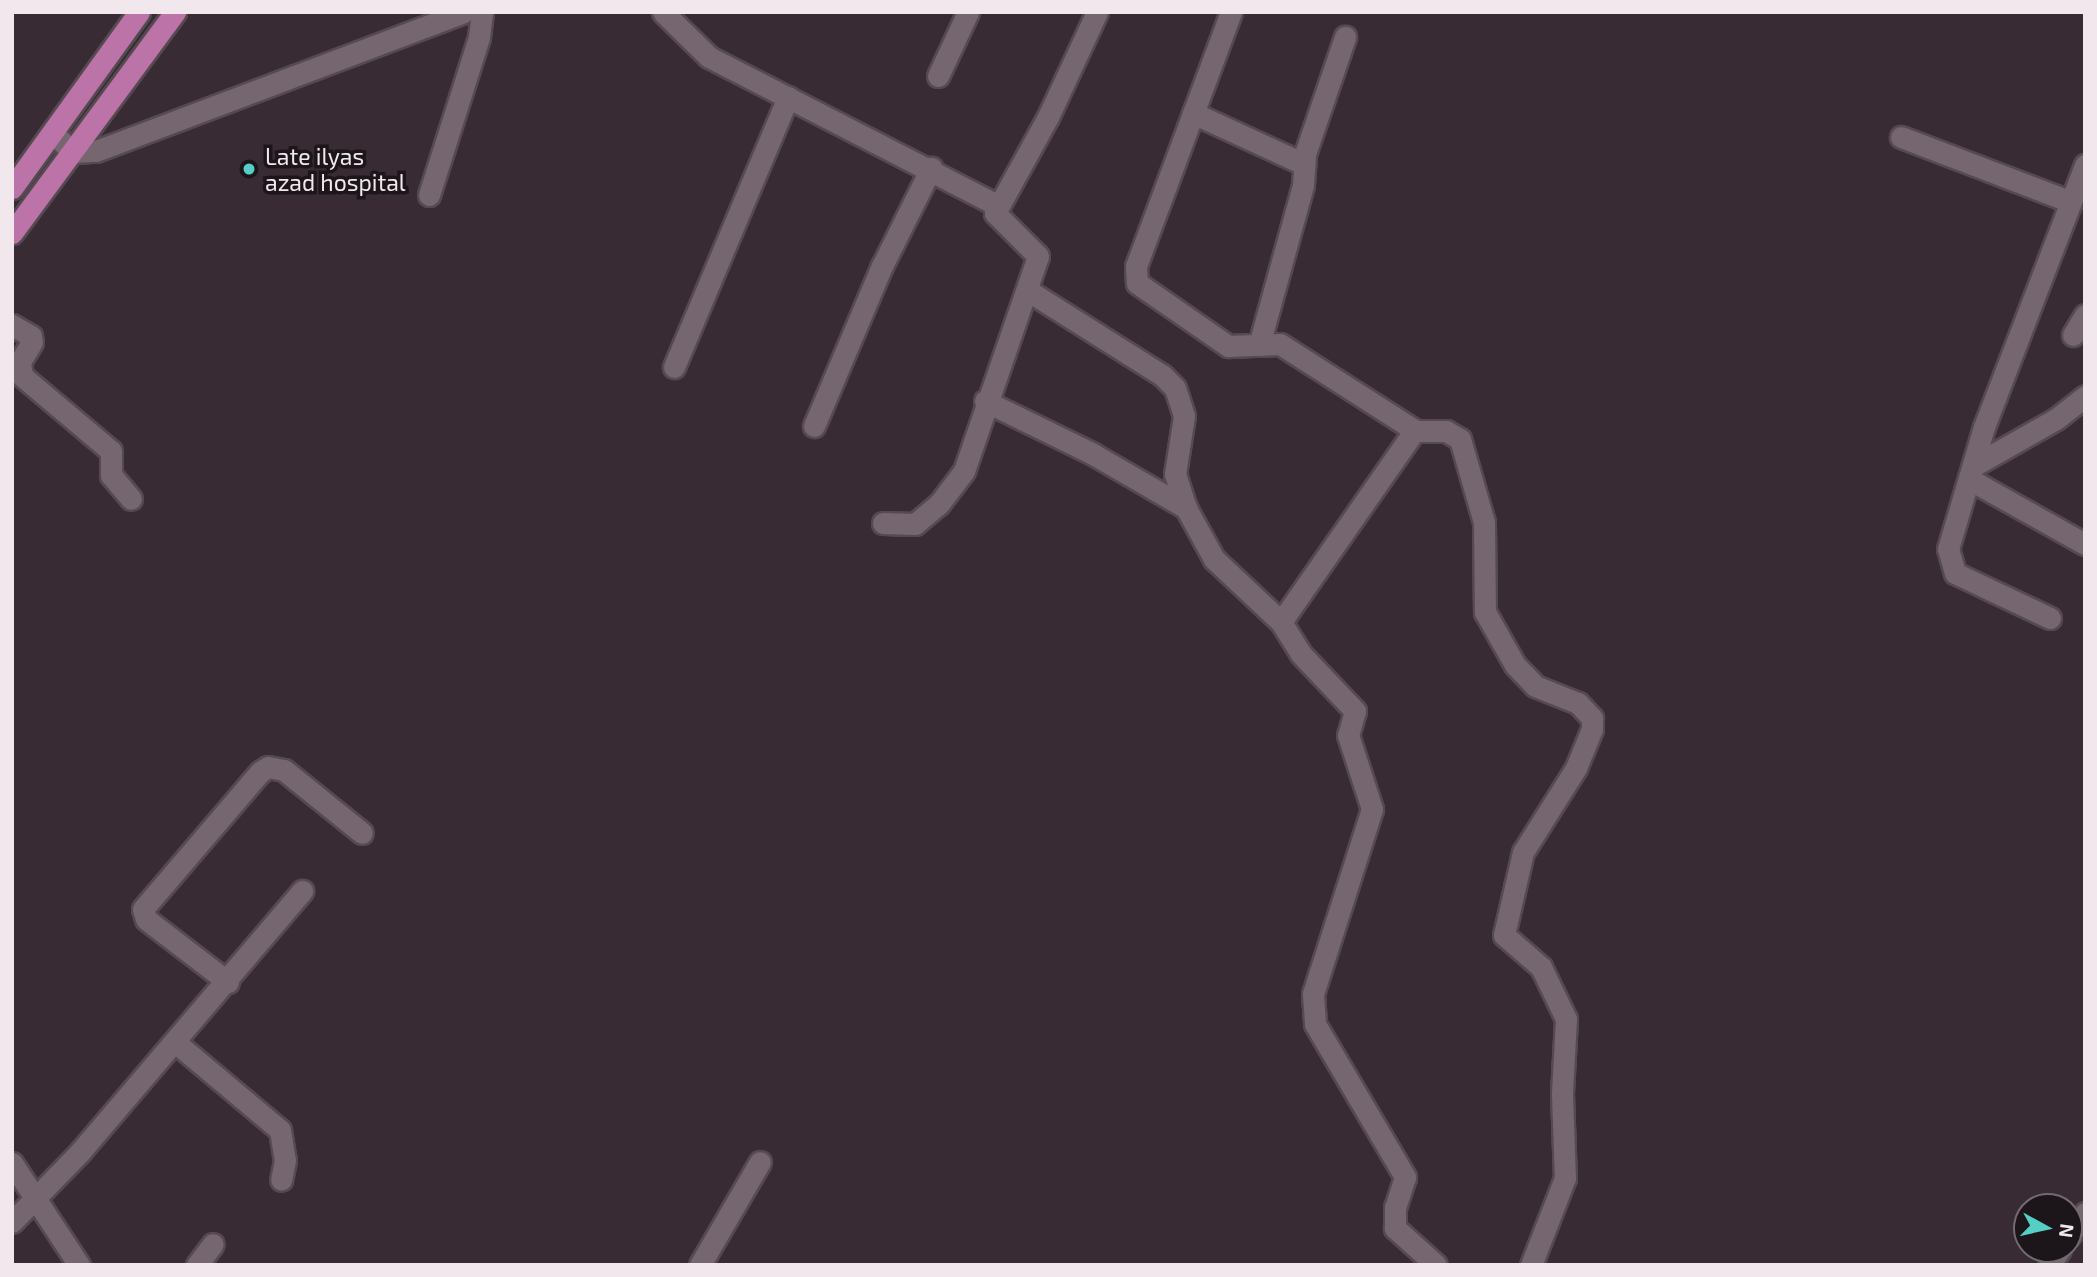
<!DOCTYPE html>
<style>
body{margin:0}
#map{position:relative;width:2097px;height:1277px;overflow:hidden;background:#392b34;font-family:"Exo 2",sans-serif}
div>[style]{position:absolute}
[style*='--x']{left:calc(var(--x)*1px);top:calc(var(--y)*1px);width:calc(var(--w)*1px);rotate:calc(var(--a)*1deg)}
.roads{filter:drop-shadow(2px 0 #564a52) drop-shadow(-2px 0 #564a52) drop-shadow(0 2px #564a52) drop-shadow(0 -2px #564a52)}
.minor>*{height:21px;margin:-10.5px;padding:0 10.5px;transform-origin:10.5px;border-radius:10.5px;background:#756670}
.major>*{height:21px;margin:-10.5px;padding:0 10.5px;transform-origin:10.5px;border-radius:10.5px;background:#bc73a7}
.dots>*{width:19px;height:19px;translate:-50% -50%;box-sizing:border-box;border:4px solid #1c161a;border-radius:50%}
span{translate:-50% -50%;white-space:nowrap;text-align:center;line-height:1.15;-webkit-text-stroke:7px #1c161a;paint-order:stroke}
.poi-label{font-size:23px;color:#f1e7ed}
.left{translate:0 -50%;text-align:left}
.frame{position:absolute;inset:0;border:14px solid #f1e7ed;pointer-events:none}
.north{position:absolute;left:2013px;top:1193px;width:70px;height:70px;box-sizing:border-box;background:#1c161a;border:2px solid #716a6e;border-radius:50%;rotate:98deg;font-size:19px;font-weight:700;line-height:28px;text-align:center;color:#f1e7ed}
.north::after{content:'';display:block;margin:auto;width:24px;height:32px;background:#55cec5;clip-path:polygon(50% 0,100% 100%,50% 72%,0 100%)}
</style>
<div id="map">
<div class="roads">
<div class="minor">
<i style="--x:663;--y:12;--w:64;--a:44.4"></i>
<i style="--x:709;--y:57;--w:324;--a:27.2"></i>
<i style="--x:1231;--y:12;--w:271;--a:110.5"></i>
<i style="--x:1136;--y:266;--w:17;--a:87"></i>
<i style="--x:1137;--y:283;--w:111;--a:34.7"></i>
<i style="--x:1228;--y:346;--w:52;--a:-2.2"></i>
<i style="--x:1280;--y:344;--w:161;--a:32.6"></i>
<i style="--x:1416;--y:431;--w:30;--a:0"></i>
<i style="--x:1446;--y:431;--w:16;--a:30"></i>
<i style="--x:1460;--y:439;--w:86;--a:73.9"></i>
<i style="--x:1484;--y:522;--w:90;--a:89.4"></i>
<i style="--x:1485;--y:612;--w:61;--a:60.5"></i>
<i style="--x:1515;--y:665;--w:29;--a:46"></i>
<i style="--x:1535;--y:686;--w:46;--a:21.6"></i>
<i style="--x:1578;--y:703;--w:21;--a:47"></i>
<i style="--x:1592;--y:718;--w:11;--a:90"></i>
<i style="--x:1592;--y:729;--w:42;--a:112.3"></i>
<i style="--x:1576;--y:768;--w:99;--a:122.2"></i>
<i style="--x:1523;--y:852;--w:85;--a:102.9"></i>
<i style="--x:1504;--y:935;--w:49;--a:40.9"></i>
<i style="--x:1541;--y:967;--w:58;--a:64.3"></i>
<i style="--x:1566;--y:1019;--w:75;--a:93.1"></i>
<i style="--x:1562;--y:1094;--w:84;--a:88"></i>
<i style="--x:1565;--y:1178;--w:93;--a:111.3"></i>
<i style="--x:938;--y:76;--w:71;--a:-64.9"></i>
<i style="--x:1193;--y:113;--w:122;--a:24.7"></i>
<i style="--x:53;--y:134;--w:28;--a:41"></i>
<i style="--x:74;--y:152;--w:22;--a:-3"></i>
<i style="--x:96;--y:151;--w:393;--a:-20.7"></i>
<i style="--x:1901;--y:137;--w:182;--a:20.9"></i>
<i style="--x:429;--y:195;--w:166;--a:-72.4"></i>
<i style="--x:479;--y:37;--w:25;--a:-83"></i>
<i style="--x:1027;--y:290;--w:160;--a:32.2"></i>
<i style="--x:1162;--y:375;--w:18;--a:45"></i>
<i style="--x:1175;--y:388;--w:29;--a:72"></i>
<i style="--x:1184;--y:416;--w:59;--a:98.8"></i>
<i style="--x:1175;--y:474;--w:36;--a:72"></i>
<i style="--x:1186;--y:508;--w:58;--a:61.2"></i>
<i style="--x:1214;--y:559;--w:92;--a:43.2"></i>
<i style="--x:1281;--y:622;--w:234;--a:-55.1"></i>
<i style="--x:12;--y:325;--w:22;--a:30"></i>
<i style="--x:31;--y:336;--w:6;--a:81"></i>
<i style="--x:32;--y:342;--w:23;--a:121"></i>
<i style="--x:20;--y:362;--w:14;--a:82"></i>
<i style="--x:22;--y:376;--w:116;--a:40.1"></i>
<i style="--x:111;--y:451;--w:24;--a:90"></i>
<i style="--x:111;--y:475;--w:31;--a:50"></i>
<i style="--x:2073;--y:335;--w:23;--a:-59"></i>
<i style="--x:1259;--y:345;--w:166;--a:-74.6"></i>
<i style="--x:1303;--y:185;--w:31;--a:-86"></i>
<i style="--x:1305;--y:154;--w:124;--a:-71.1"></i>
<i style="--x:674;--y:367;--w:293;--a:-67.1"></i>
<i style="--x:985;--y:401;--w:120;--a:26.1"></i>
<i style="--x:1093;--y:454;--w:108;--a:30.1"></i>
<i style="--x:814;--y:426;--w:174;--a:-67"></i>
<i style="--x:882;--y:266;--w:110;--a:-63.4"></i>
<i style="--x:1973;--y:466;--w:95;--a:-29.5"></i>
<i style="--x:2056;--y:419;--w:37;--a:-38"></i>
<i style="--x:1969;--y:479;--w:133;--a:29.3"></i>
<i style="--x:883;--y:523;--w:32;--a:2"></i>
<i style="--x:915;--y:524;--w:31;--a:-40"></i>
<i style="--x:939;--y:504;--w:41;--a:-52.9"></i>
<i style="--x:964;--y:471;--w:227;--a:-71"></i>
<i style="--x:1038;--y:256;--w:61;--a:-135"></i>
<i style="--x:995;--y:213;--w:110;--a:-61.1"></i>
<i style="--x:1048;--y:117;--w:116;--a:-65"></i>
<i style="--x:2050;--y:618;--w:105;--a:-154.7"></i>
<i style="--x:1955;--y:573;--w:25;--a:-106"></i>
<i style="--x:1948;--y:549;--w:127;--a:-73.6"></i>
<i style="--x:1984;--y:427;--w:281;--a:-68.9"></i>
<i style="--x:1281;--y:622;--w:36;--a:58"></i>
<i style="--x:1300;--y:653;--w:80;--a:46.5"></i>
<i style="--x:1355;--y:711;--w:25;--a:106"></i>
<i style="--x:1348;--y:735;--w:78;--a:72"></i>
<i style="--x:1372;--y:809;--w:194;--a:107.7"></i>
<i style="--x:1313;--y:994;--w:30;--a:86"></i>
<i style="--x:1315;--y:1024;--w:178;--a:59.5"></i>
<i style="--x:1405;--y:1177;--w:32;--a:108"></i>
<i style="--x:1395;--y:1207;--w:21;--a:90"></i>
<i style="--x:1395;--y:1228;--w:55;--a:42.1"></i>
<i style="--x:228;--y:982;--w:103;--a:-142.5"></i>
<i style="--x:146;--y:919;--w:10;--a:-107"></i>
<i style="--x:143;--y:909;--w:180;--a:-49.5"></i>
<i style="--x:260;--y:772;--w:9;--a:-32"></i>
<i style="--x:268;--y:767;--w:16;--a:11"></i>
<i style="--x:284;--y:770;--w:100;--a:38.9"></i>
<i style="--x:175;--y:1042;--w:137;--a:40"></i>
<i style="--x:280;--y:1130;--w:30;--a:81"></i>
<i style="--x:285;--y:1160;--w:20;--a:101"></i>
<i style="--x:12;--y:1163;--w:122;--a:56.7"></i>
<i style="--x:12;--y:1222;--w:98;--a:-45.8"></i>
<i style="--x:80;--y:1152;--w:343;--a:-49.6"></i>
<i style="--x:2069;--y:1236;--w:28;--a:-55"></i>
<i style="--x:197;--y:1265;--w:26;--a:-53"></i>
<i style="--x:700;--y:1265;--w:119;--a:-59.8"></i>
<i style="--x:2049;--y:1265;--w:19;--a:-55"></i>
</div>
<div class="major">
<i style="--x:12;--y:188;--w:217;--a:-54.2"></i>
<i style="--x:12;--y:233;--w:275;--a:-53.6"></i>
</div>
</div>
<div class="dots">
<i style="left:249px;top:169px;background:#55cec5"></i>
</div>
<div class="poi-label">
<span class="left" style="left:265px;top:169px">Late ilyas<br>azad hospital</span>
</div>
<div class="frame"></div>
<div class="north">N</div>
</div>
